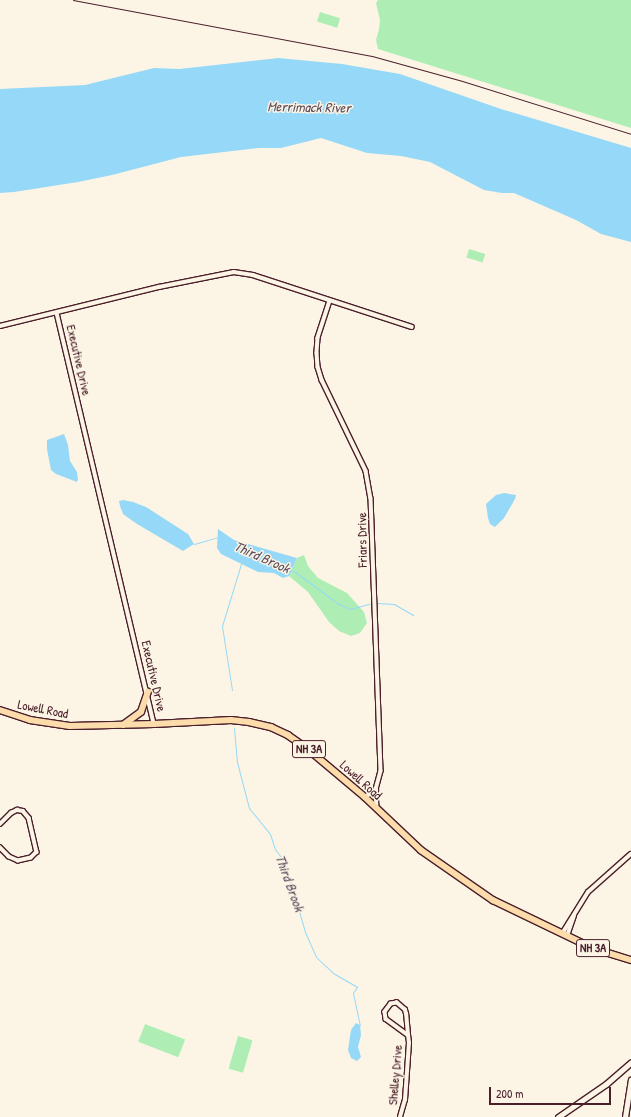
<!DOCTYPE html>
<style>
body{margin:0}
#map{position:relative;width:631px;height:1117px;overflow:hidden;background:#fcf5e5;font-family:"Patrick Hand",sans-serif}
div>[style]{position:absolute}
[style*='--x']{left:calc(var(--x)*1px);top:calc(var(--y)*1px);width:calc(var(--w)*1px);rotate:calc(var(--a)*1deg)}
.green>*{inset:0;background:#aeeeb5;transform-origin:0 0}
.water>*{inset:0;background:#96d8f7}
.stream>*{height:1px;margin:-0.5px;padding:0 0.5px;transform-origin:0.5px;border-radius:0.5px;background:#96d8f7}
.roads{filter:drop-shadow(1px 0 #4a1f2b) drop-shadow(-1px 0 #4a1f2b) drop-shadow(0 1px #4a1f2b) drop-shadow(0 -1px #4a1f2b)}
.street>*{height:3.5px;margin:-1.75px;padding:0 1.75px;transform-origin:1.75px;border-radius:1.75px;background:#fcf5e5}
.secondary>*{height:5px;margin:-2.5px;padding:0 2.5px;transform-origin:2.5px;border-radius:2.5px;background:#fcf5e5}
.primary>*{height:5.5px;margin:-2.75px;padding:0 2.75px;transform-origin:2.75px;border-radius:2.75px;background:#fddcac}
.rail>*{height:1px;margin:-0.5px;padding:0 0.5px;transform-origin:0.5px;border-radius:0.5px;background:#4a1f2b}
span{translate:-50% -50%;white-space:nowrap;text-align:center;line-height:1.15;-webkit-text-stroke:3px #fcf5e5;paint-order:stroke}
.shield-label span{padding:1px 3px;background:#fcf5e5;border:1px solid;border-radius:3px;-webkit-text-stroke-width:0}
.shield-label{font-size:12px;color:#4a1f2b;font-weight:700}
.street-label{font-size:13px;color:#4a1f2b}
.water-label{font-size:14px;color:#5d4d5e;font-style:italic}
.scale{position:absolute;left:489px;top:1087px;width:122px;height:18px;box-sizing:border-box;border:2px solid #4a1f2b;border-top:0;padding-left:5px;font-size:12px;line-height:14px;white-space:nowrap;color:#4a1f2b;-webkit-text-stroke:3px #fcf5e5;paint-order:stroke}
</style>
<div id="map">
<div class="green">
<i style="clip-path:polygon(378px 0,631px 0,631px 128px,378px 49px,376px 40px,379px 29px,380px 20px,376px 3px)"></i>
<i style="left:320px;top:12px;width:21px;height:10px;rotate:17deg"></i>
<i style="left:469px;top:249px;width:17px;height:9px;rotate:17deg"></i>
<i style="clip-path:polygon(304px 555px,308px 566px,318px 578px,347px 593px,364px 612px,367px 623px,360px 633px,351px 636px,339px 631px,329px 622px,308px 592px,289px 576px,297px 558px)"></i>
<i style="left:145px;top:1024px;width:43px;height:19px;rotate:21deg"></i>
<i style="left:238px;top:1036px;width:15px;height:34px;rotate:16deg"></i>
</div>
<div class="water">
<i style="clip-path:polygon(278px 58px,342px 64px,400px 74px,501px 109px,631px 148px,631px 242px,601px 234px,576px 220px,514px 193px,502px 193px,484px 190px,430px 162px,401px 156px,367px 153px,321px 138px,281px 148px,259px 148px,181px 157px,112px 175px,78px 182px,14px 192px,0 193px,0 89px,85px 85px,154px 68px,179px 69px)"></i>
<i style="clip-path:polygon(64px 434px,68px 445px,70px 461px,77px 472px,78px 479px,77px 482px,56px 474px,51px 470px,47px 449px,47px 440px)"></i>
<i style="clip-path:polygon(504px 493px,516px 495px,515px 499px,504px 518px,495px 527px,490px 524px,488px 518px,486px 504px,496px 495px)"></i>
<i style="clip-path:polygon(123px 500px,133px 502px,146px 507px,188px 534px,194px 544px,183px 551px,137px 524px,123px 514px,120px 506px,119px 501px)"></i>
<i style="clip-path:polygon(218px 529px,234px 540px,297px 558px,289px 576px,283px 578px,274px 573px,258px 572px,221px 554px,217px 548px)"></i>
<i style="clip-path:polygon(356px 1023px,360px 1025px,361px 1035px,358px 1047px,361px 1057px,357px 1061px,351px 1058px,348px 1050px,351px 1030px)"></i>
</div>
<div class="stream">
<i style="--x:194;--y:544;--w:25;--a:-16"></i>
<i style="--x:290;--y:570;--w:5;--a:22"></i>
<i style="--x:295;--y:572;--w:52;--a:36.4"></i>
<i style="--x:337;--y:603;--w:14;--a:25"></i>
<i style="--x:350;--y:609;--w:20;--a:-15"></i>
<i style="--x:377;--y:603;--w:17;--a:3"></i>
<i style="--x:394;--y:604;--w:22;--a:30"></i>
<i style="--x:232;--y:690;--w:65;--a:-98.9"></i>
<i style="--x:222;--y:626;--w:65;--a:-73"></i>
<i style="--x:234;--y:728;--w:34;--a:85"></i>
<i style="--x:237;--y:762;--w:48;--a:75.4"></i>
<i style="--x:249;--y:808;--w:33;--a:51"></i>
<i style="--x:270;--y:834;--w:16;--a:72"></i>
<i style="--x:275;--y:849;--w:17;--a:54"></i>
<i style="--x:285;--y:863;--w:72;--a:73.8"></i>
<i style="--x:305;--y:932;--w:27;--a:66"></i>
<i style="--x:316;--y:957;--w:23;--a:43"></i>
<i style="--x:333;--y:973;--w:28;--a:30"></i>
<i style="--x:357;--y:987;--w:7;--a:124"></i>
<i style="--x:353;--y:993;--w:33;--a:78"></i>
</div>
<div class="roads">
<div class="street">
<i style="--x:330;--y:301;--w:39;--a:108"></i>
<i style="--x:318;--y:338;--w:15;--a:94"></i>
<i style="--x:317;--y:353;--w:14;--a:86"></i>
<i style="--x:318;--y:367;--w:14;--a:73"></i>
<i style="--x:322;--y:380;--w:101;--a:64.2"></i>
<i style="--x:366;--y:471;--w:27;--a:80"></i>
<i style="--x:371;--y:498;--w:273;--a:87.9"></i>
<i style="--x:381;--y:771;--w:20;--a:105"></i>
<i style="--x:376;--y:790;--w:18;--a:87"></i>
<i style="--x:57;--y:313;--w:422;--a:76.7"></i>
<i style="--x:0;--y:326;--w:164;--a:-13.8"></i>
<i style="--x:159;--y:287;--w:76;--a:-11.3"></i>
<i style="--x:234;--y:272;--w:19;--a:9"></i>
<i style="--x:253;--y:275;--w:167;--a:18.1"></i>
<i style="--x:365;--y:797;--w:13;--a:-32"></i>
<i style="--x:0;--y:824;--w:16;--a:-45"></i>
<i style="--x:11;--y:813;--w:7;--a:-27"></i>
<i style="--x:17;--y:810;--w:6;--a:9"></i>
<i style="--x:23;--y:811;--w:9;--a:49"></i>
<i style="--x:29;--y:818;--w:35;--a:77"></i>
<i style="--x:37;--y:852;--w:8;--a:135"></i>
<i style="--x:31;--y:858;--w:13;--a:167"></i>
<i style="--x:18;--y:861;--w:10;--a:-156"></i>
<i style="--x:9;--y:857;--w:13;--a:-135"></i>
<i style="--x:562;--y:934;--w:49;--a:-58.2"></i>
<i style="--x:588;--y:892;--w:57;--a:-41.5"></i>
<i style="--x:567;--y:936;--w:21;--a:-71"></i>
<i style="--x:400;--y:1117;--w:18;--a:-74"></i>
<i style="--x:405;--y:1100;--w:57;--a:-86"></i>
<i style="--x:409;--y:1043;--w:8;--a:-97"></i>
<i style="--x:408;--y:1035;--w:21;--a:-95"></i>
<i style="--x:406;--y:1014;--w:4;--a:-104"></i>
<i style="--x:405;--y:1010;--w:11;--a:-139"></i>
<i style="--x:397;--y:1003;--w:6;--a:171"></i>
<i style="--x:391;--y:1004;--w:10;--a:127"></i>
<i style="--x:385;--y:1012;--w:7;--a:82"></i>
<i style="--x:386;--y:1019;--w:27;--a:36"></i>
</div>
<div class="secondary">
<i style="--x:558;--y:1117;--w:58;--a:-34.5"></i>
<i style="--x:606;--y:1084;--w:33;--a:-41"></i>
<i style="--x:625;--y:1117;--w:38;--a:-81"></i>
</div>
<div class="primary">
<i style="--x:0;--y:710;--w:32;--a:18"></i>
<i style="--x:30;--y:720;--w:40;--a:8.5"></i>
<i style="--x:70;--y:726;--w:84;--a:-1.4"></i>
<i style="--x:154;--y:724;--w:77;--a:-3"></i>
<i style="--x:231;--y:720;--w:18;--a:6"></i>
<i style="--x:249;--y:722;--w:23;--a:13"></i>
<i style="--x:271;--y:727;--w:19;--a:25"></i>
<i style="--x:288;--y:735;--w:24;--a:35"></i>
<i style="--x:308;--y:749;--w:75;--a:40.1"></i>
<i style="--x:365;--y:797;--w:77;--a:43.4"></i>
<i style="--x:421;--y:850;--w:88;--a:34.8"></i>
<i style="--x:493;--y:900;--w:113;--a:25.7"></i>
<i style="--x:595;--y:949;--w:38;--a:17"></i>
<i style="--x:123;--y:725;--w:22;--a:-36"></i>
<i style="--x:141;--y:712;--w:21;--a:-71"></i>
</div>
</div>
<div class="rail">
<i style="--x:73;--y:0;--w:304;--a:10.6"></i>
<i style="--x:372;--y:56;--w:90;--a:15.4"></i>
<i style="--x:459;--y:80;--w:180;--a:17.4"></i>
</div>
<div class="shield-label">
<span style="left:309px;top:749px">NH 3A</span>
<span style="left:593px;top:948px">NH 3A</span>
</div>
<div class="street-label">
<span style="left:79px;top:360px;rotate:77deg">Executive Drive</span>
<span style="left:362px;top:540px;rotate:-91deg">Friars Drive</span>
<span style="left:154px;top:676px;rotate:77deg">Executive Drive</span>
<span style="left:43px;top:709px;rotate:11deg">Lowell Road</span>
<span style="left:361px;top:780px;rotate:42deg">Lowell Road</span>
<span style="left:395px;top:1075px;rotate:-85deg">Shelley Drive</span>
</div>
<div class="water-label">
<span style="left:309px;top:107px;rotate:1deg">Merrimack River</span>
<span style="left:262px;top:557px;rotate:24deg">Third Brook</span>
<span style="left:290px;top:883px;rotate:70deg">Third Brook</span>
</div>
<div class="scale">200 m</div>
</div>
